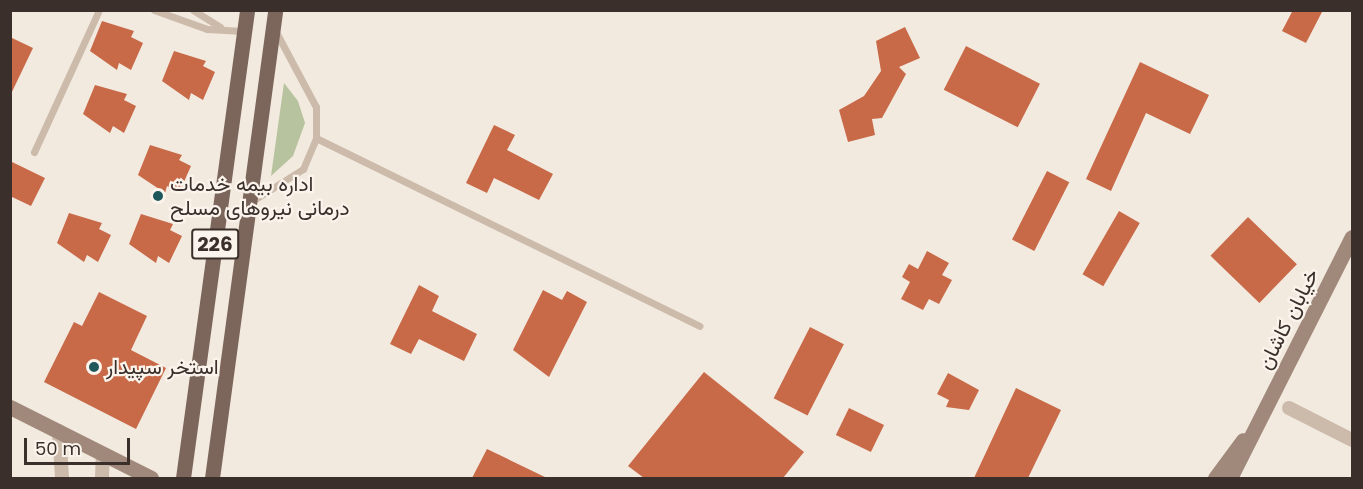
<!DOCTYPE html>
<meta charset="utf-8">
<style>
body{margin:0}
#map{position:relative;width:1363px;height:489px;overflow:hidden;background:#f3eadf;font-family:Poppins,Vazirmatn,sans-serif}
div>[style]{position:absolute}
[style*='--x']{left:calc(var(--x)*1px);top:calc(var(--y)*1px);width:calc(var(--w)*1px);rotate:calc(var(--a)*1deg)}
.green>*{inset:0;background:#b6c39e}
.building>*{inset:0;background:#c86948;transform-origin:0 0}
.lane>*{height:7px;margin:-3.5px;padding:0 3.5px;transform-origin:3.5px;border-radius:3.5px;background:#ccbaaa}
.street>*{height:14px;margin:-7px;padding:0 7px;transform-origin:7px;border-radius:7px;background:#ccbaaa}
.secondary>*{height:15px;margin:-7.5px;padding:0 7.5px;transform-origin:7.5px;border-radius:7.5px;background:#a0897b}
.primary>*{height:15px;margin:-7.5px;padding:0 7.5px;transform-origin:7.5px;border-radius:7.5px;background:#7c665b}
.dots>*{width:16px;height:16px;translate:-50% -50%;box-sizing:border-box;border:3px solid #fbf4ec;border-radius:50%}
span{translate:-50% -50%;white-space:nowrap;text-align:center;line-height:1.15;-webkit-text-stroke:4.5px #fbf4ec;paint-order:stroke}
.shield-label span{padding:2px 4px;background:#fbf4ec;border:2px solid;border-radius:4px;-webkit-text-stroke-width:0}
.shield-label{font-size:20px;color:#3a2f2a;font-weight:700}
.poi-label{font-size:21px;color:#3a2f2a}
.left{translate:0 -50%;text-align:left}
.street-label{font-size:21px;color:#3a2f2a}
.frame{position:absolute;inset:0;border:12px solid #3a2f2a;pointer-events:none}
.scale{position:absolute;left:24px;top:438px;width:106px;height:27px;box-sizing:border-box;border:3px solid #3a2f2a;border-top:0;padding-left:8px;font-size:18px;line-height:21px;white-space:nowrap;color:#3a2f2a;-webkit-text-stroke:4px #fbf4ec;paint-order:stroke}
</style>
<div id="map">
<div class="green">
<i style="clip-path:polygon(284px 83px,298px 101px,305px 123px,293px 156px,271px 176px)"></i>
</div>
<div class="building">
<i style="clip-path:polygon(1293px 10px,1323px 10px,1306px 43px,1282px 31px)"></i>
<i style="clip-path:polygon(102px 21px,134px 31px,131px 37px,143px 43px,131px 70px,119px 63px,117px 70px,90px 51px)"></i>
<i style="clip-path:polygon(905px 27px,920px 58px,899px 67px,906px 74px,882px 118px,872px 119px,875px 135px,848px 142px,839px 110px,864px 96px,881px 71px,876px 41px)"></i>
<i style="clip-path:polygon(10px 37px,33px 48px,10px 96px)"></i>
<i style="left:966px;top:46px;width:83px;height:49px;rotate:27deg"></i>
<i style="clip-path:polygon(174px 51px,206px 61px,203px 66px,215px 72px,203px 100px,191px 93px,189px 100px,162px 81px)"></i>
<i style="clip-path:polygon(1140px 62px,1209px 95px,1190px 134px,1146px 113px,1111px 191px,1086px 179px)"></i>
<i style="clip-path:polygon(95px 85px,127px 94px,124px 100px,136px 106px,124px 133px,113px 126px,110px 133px,83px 114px)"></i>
<i style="clip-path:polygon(494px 125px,515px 135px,507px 150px,553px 174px,539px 200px,494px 178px,487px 193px,466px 183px)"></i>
<i style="clip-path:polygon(150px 145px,182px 155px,179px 160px,191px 166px,179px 193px,167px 186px,165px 193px,138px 175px)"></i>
<i style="clip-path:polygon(10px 161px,45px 178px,31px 206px,10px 196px)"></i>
<i style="left:1047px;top:171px;width:25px;height:77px;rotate:27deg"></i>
<i style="left:1119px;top:211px;width:24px;height:73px;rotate:30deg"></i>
<i style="clip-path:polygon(69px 213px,102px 223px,99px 229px,111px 235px,98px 262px,87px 255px,84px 262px,57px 243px)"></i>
<i style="clip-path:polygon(141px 214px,173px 224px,170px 230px,182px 236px,169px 263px,158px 256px,156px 263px,129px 244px)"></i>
<i style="left:1248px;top:217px;width:68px;height:54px;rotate:44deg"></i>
<i style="clip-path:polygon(927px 251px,949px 263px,942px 275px,952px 280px,939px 304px,929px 299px,923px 310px,901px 299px,910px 282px,902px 277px,909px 264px,918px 269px)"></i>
<i style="clip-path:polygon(419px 285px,439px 296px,432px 311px,477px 334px,464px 361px,419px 339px,411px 354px,390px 344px)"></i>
<i style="clip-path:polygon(543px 290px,562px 300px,567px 291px,587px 302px,549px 377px,513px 350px)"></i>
<i style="clip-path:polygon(99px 292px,147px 316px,131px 350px,166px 368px,136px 429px,44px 382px,74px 322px,82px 326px)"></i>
<i style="left:810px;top:327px;width:38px;height:80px;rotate:27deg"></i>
<i style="clip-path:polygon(704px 372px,804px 452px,783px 478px,644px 478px,628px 466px)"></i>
<i style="clip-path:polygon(948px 373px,979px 390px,969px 410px,946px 407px,949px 400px,937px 394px)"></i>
<i style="clip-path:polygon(1016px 388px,1061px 410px,1028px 478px,974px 478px)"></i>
<i style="left:849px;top:408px;width:39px;height:30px;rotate:26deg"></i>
<i style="clip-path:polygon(487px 449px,547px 478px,472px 478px)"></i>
</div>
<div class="lane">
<i style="--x:154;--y:10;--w:56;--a:19.7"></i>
<i style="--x:207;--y:29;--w:36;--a:3"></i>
<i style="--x:193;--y:10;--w:32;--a:32"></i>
<i style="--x:316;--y:138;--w:427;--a:26.1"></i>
<i style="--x:34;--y:152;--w:156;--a:-65.4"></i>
<i style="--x:249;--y:203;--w:64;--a:-32.2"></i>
<i style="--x:303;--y:169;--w:34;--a:-67"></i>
<i style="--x:316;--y:138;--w:31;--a:-90"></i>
<i style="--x:316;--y:107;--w:85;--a:-118.1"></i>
</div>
<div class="street">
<i style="--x:1289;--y:408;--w:71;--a:26.9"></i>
<i style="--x:59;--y:431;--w:47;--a:86.3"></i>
<i style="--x:102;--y:478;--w:24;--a:-88"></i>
</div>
<div class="secondary">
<i style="--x:10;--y:407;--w:158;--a:26.7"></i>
<i style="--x:1215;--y:478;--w:47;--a:-53.6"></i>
<i style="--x:1230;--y:478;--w:270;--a:-63.2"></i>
</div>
<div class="primary">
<i style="--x:183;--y:478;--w:472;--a:-82.2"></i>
<i style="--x:212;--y:478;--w:472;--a:-82.3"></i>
</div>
<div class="dots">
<i style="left:158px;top:196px;background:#1e575c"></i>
<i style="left:94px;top:367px;background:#1e575c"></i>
</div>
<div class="shield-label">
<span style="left:215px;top:244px">226</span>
</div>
<div class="poi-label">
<span class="left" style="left:170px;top:196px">اداره بیمه خدمات<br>درمانی نیروهای مسلح</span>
<span class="left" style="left:106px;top:367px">استخر سپیدار</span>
</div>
<div class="street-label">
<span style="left:1288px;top:319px;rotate:-63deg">خیابان کاشان</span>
</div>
<div class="frame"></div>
<div class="scale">50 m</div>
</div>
